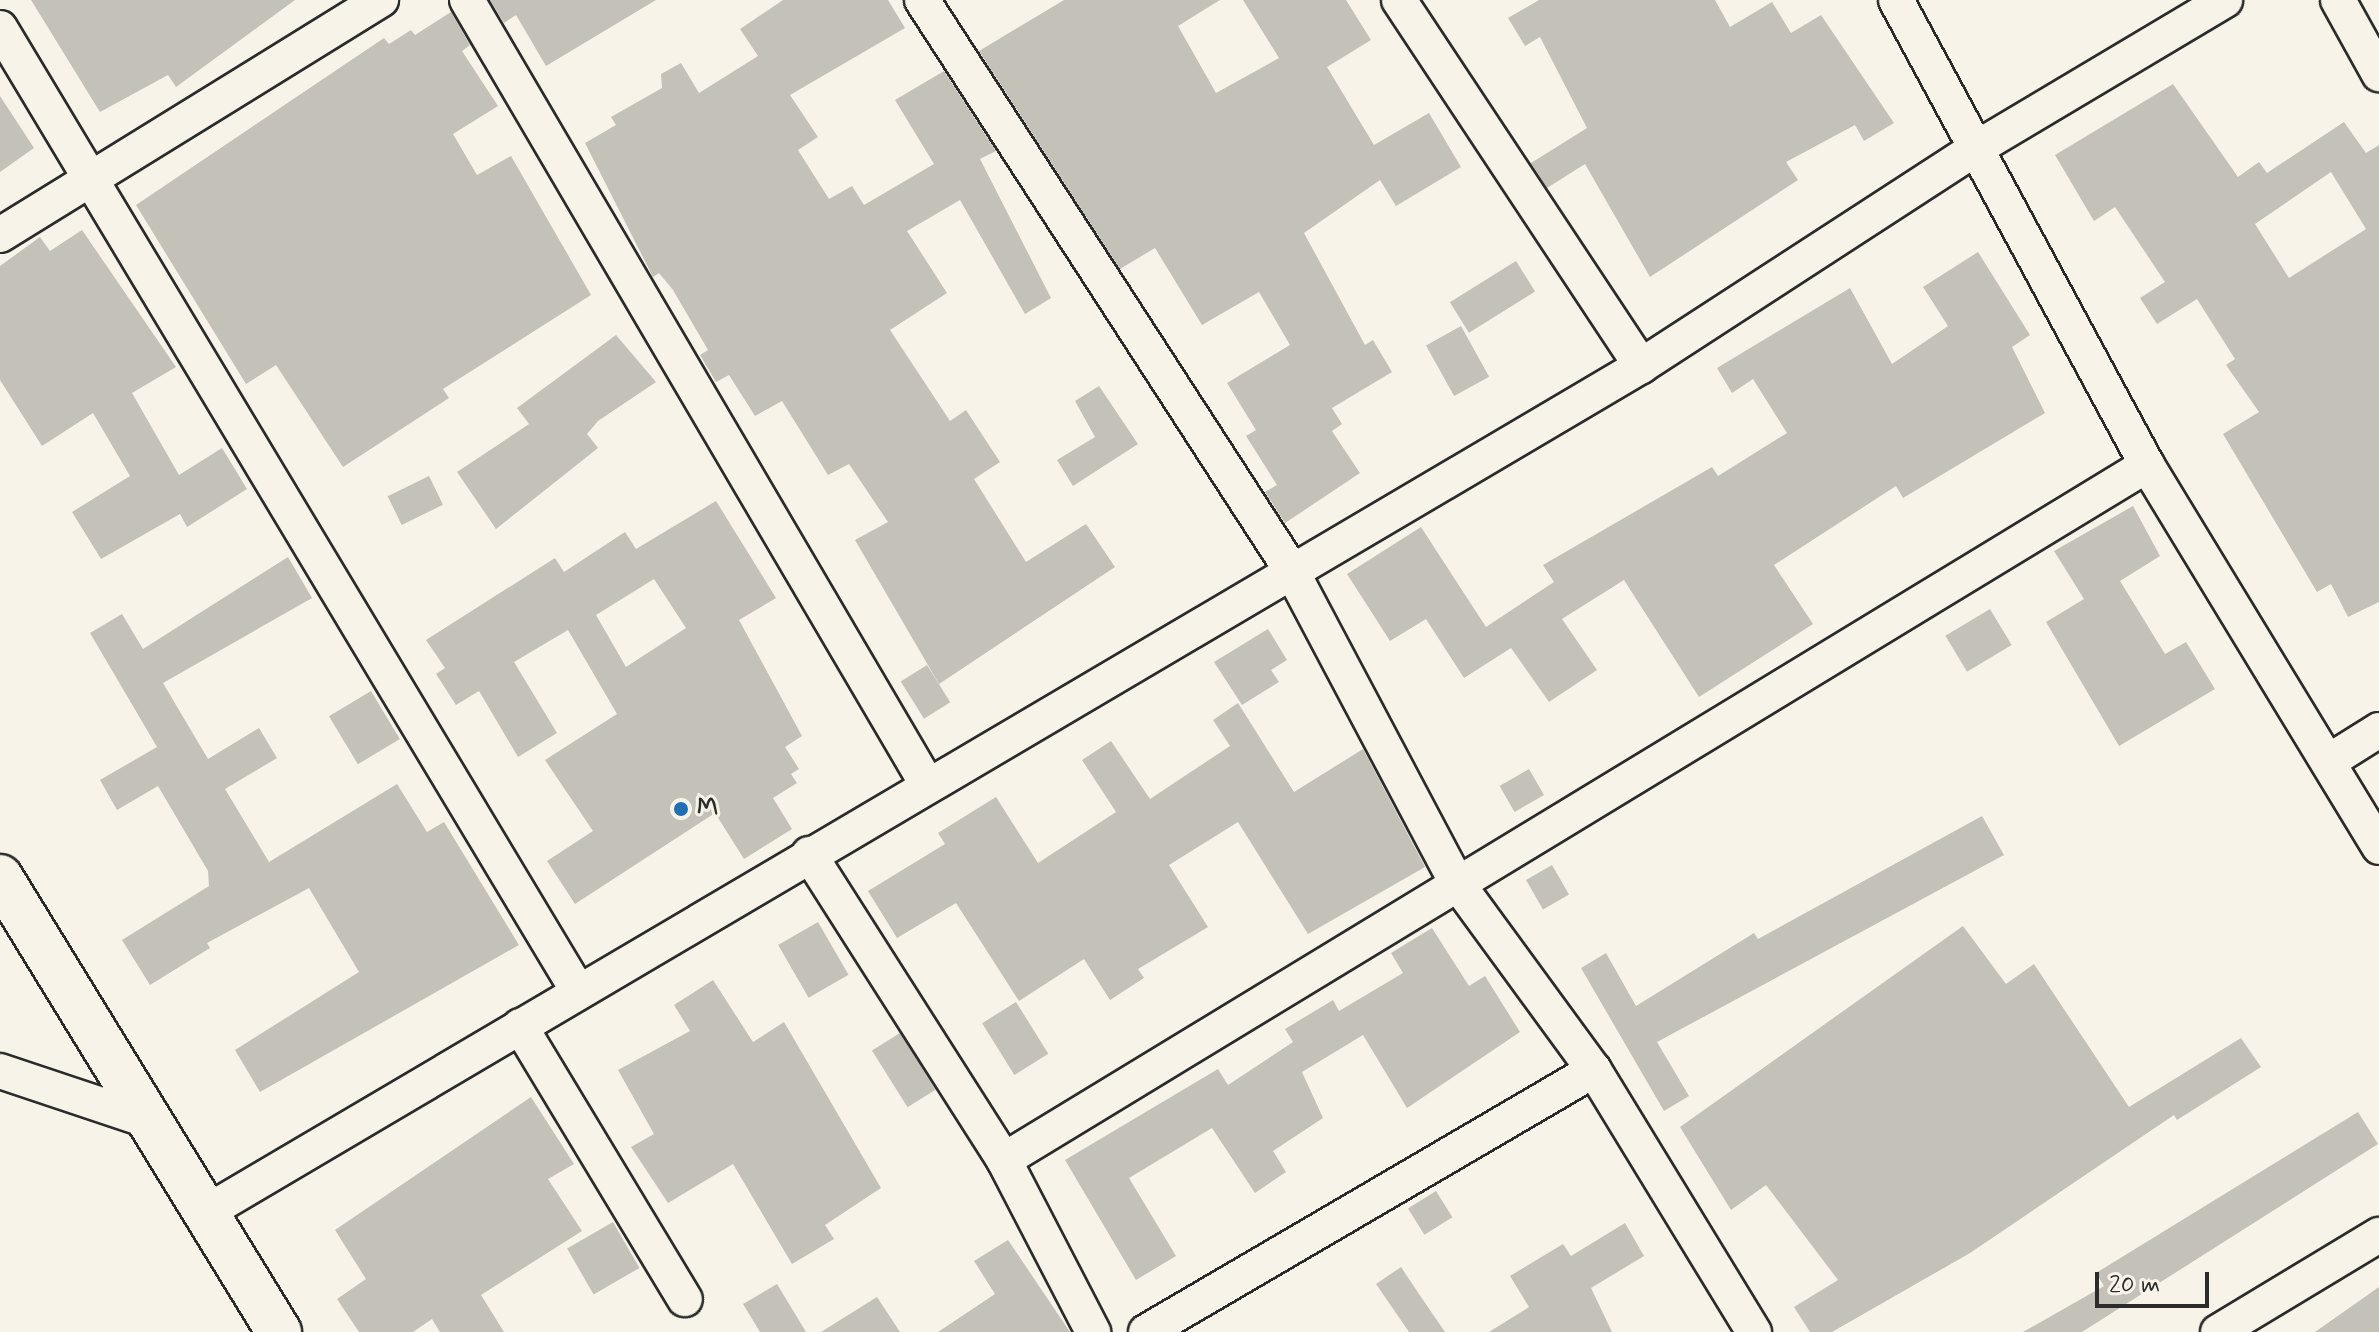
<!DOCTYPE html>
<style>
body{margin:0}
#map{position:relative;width:2379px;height:1332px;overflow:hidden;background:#f7f3e8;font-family:Mynerve,sans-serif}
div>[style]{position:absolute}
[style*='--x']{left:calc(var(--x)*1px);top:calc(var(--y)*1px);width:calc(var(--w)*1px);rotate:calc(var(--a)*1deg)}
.building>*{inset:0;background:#c4c1b9;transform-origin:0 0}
.roads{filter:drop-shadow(2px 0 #2b2b2b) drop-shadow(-2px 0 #2b2b2b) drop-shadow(0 2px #2b2b2b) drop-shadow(0 -2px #2b2b2b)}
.street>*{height:34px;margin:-17px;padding:0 17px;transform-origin:17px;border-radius:17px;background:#f7f3e8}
.secondary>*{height:44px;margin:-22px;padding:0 22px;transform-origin:22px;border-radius:22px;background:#f7f3e8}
.dots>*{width:22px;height:22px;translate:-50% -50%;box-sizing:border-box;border:4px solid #f7f3e8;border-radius:50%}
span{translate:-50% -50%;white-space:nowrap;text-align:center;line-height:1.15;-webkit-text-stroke:6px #f7f3e8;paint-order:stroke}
.poi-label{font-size:24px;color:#2b2b2b;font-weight:700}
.left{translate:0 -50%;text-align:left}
.scale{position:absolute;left:2095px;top:1272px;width:114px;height:36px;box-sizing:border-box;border:4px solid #2b2b2b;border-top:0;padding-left:10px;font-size:24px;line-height:28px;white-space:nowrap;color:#2b2b2b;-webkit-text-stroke:6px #f7f3e8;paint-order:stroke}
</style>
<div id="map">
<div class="building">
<i style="clip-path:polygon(31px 0,295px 0,176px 87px,168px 75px,100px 112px)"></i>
<i style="clip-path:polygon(490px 0,656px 0,546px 66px,516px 15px,504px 23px)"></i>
<i style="clip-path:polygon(783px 0,888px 0,905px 28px,790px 95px,818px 137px,798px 150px,829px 199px,852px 186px,864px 205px,934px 164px,895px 100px,944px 71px,996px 151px,980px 159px,1051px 298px,1025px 314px,960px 200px,907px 231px,947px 293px,890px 330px,950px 421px,966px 410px,1000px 462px,974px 479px,1026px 562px,1086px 524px,1115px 567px,939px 684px,855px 540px,888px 522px,849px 464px,828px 475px,782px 401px,755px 416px,729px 375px,716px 382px,700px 355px,708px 350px,673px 290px,659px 273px,653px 277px,585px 143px,616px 125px,611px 117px,662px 88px,661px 74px,681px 63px,699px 93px,758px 56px,740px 29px)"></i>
<i style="clip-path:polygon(1064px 0,1220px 0,1178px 26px,1216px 93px,1279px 58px,1243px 0,1346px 0,1371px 40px,1327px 67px,1374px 145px,1429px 113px,1461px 167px,1396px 206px,1380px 180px,1304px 233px,1365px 345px,1373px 340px,1392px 372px,1332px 408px,1342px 424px,1332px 431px,1360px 473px,1285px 523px,1265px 492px,1277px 485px,1246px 436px,1256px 430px,1227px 383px,1290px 345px,1259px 292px,1202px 325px,1155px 248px,1120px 269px,979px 51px)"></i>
<i style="clip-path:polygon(1539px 0,1715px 0,1730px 27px,1772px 2px,1791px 33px,1821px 15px,1894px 123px,1864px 141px,1855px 125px,1786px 162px,1798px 180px,1650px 277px,1585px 164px,1547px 188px,1531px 163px,1587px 128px,1540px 37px,1525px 46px,1508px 18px)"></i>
<i style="clip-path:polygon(451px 12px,470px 45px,462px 51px,498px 106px,453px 134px,477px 175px,511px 156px,591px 295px,443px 389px,449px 398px,343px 467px,276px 365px,246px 384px,136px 205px,384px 38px,389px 44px,411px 30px,415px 35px)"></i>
<i style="clip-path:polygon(evenodd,2173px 84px,2238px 177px,2259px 162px,2267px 173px,2344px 122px,2366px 153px,2379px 145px,2379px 602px,2348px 617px,2331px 584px,2317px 592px,2223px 434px,2259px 412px,2226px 365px,2235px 359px,2197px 299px,2157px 324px,2140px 298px,2165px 282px,2115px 207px,2094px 221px,2055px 155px,2173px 84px,2331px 172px,2366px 229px,2289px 278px,2255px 224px,2331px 172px)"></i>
<i style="clip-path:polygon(0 96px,34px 148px,0 172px)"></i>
<i style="clip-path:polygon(82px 230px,176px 367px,132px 393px,179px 475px,222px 448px,247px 489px,187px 527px,180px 514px,101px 559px,72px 512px,130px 476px,93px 413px,42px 446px,0 380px,0 266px,40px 237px,50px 251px)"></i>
<i style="clip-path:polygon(1978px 252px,2030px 335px,2012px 347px,2045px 413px,1903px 498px,1896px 486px,1774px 565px,1813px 624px,1699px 697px,1624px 580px,1562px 619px,1597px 670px,1549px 702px,1511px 648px,1464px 678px,1426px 619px,1390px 641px,1347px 574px,1421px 527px,1486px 627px,1554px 582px,1543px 565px,1712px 467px,1718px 476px,1787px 433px,1753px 379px,1732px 393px,1717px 368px,1850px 288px,1892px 364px,1948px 326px,1923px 287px)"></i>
<i style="left:1516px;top:261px;width:36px;height:78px;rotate:58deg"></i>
<i style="left:1461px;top:326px;width:58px;height:40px;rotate:61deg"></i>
<i style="clip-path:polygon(616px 335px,656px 382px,598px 421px,587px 434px,598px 448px,496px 529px,457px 472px,529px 424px,517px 408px)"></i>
<i style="clip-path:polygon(1099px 386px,1138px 444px,1073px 486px,1057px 460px,1095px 437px,1075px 401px)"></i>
<i style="left:429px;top:476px;width:32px;height:46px;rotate:64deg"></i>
<i style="clip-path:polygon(evenodd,716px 501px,776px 598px,739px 620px,802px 736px,785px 747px,799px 769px,791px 774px,797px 783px,773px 798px,792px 829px,744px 859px,715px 813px,575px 904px,547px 861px,593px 831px,545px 760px,617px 714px,568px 630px,514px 662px,557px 733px,518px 757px,479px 691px,456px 705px,436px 674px,445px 668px,426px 640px,555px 558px,564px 572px,625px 532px,636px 549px,716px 501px,654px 579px,686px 628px,626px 667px,596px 615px,654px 579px)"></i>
<i style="clip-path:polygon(2133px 506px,2160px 556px,2120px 581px,2165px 654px,2186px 642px,2215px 689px,2119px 746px,2046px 622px,2084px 599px,2054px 551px)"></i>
<i style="clip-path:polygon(288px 557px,312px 598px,163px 683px,208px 759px,259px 728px,277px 758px,225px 789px,269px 862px,397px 784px,427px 832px,444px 822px,519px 945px,260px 1092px,235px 1050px,359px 972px,309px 888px,207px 943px,210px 948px,150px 985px,122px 940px,209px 886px,208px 871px,158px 786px,117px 810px,100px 780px,157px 747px,90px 633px,122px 614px,143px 649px)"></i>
<i style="left:1990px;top:609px;width:42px;height:52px;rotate:59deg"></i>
<i style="clip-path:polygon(1268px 629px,1287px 660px,1271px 670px,1279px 682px,1242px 705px,1214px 662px)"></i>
<i style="left:927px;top:665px;width:44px;height:31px;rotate:58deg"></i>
<i style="left:371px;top:691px;width:56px;height:49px;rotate:59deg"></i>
<i style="clip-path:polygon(1238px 703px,1294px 792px,1363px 749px,1425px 867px,1308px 934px,1238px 822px,1169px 865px,1208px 927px,1138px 969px,1144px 978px,1110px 1000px,1084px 959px,1019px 1001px,956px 903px,897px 938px,868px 891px,945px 844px,938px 833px,996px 797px,1038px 863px,1116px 812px,1082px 760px,1111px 741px,1150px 799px,1230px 746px,1213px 720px)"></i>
<i style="left:1529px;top:769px;width:30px;height:34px;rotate:60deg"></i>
<i style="clip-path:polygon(1982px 816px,2004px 855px,1657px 1042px,1689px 1096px,1664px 1111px,1581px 968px,1606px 953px,1636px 1006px,1754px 933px,1758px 939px)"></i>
<i style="left:1552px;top:865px;width:34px;height:30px;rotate:60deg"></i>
<i style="left:818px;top:922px;width:61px;height:46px;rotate:60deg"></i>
<i style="clip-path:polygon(1963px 926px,2006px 984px,2034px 964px,2129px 1107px,2241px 1038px,2261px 1067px,2177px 1120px,2174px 1115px,1970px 1253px,1832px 1332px,1810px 1332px,1794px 1307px,1838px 1280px,1766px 1185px,1731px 1210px,1680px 1127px)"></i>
<i style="clip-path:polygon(1432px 928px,1469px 986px,1485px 976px,1520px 1032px,1407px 1108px,1363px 1035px,1302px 1072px,1323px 1118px,1273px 1151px,1286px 1172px,1255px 1193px,1212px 1128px,1129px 1178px,1176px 1256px,1136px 1280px,1065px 1160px,1218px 1069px,1228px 1085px,1293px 1042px,1285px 1029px,1333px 1000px,1339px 1011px,1403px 973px,1391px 953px)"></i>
<i style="clip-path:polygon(713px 980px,753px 1042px,784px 1022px,881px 1188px,825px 1225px,834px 1239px,792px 1264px,733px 1164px,668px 1203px,631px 1147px,654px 1134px,618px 1070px,690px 1031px,674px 1005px)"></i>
<i style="left:1016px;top:1002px;width:61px;height:40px;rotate:58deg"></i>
<i style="left:900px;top:1033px;width:67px;height:33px;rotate:58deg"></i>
<i style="clip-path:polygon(531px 1097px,574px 1164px,548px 1179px,582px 1231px,481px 1295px,504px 1332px,440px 1332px,432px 1319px,413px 1332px,359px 1332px,337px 1299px,366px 1279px,335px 1230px)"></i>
<i style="clip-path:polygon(2358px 1112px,2378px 1144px,2082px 1332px,2023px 1332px,2104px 1286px,2096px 1273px)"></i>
<i style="left:1436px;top:1191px;width:31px;height:33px;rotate:58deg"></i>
<i style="left:613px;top:1222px;width:53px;height:53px;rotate:60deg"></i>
<i style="clip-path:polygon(1625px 1223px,1644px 1256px,1591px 1288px,1612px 1332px,1489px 1332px,1529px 1307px,1510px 1276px,1563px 1244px,1571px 1256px)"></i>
<i style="clip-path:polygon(1008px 1240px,1070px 1332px,938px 1332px,995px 1294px,974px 1261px)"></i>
<i style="clip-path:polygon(1401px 1267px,1419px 1294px,1445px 1332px,1409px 1332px,1376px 1284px)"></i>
<i style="clip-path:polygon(777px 1284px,806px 1332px,760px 1332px,743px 1304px)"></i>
<i style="clip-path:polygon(2379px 1287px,2379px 1332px,2315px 1332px)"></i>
<i style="clip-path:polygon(877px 1297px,900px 1332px,821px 1332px)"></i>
</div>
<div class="roads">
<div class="street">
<i style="--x:467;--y:0;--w:909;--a:59.6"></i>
<i style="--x:922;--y:0;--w:677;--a:57.06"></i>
<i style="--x:1290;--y:568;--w:357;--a:62.1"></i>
<i style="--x:1457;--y:883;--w:232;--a:53.8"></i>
<i style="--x:1594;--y:1070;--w:307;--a:58.6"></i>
<i style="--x:1399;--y:0;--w:439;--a:56.5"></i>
<i style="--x:1896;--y:0;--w:528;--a:61.64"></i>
<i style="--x:2147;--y:465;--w:447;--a:58.7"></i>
<i style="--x:2338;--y:0;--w:85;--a:61"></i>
<i style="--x:0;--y:28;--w:1123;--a:59.03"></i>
<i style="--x:0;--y:235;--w:448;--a:-31.7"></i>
<i style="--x:2328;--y:762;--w:60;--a:-32.1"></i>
<i style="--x:809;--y:854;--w:363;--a:57.5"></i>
<i style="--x:1004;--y:1160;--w:194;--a:62.6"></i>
<i style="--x:520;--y:1026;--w:319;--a:58.9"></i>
<i style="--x:0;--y:1071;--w:160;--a:18.5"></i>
<i style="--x:1004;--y:1160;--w:1338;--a:-31.3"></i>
<i style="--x:205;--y:1213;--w:1667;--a:-30.53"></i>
<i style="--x:1641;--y:366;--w:401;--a:-33"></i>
<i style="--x:1977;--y:148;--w:289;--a:-30.8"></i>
<i style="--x:1146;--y:1332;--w:519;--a:-30.32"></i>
<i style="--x:2218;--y:1332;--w:188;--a:-31.1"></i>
</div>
<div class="secondary">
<i style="--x:0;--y:877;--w:534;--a:58.48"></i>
</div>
</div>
<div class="dots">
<i style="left:681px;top:809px;background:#1f6fb2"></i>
</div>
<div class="poi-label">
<span class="left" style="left:697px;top:809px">M</span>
</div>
<div class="scale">20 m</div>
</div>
